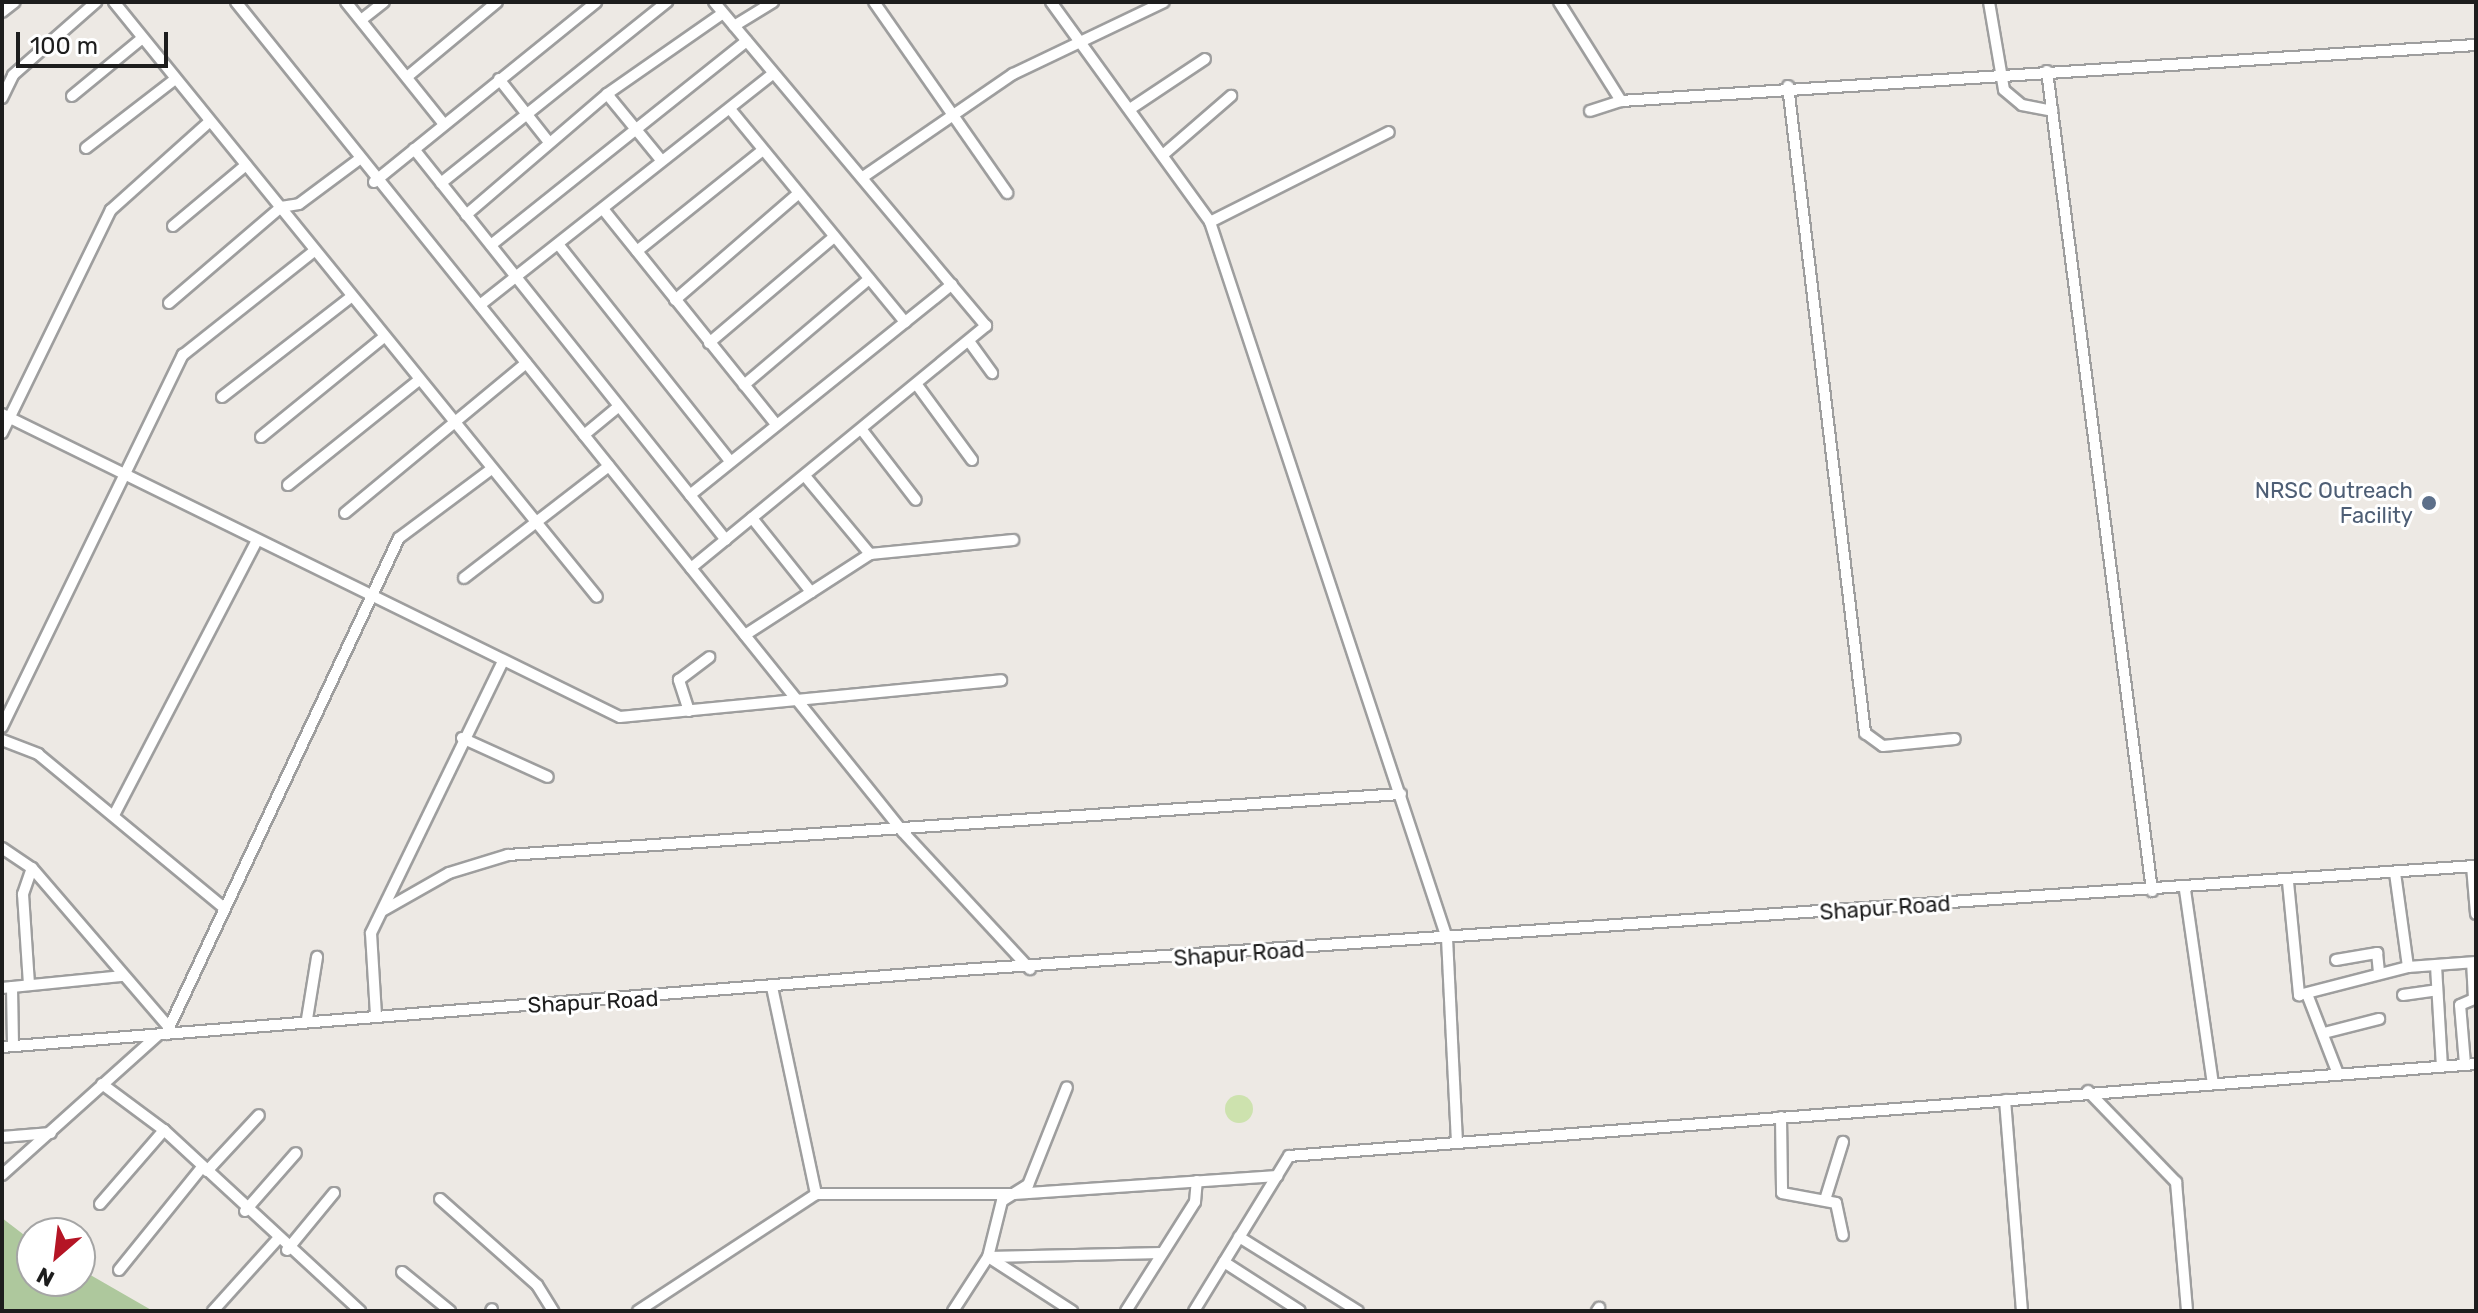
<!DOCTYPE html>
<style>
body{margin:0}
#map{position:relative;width:2478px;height:1313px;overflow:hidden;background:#ede9e4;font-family:Rubik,sans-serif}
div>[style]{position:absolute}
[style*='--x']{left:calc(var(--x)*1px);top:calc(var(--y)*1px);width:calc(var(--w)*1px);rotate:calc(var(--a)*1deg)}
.grass>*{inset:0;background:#cde2ae}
.round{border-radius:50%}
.forest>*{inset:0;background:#aec89d}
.roads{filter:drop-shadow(2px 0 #9e9e9e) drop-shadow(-2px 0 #9e9e9e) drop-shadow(0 2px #9e9e9e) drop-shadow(0 -2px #9e9e9e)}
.minor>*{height:10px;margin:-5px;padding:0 5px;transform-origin:5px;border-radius:5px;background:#fff}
.dots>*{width:22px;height:22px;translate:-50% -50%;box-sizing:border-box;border:4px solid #fff;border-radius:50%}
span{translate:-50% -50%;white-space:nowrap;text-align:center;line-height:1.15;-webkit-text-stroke:6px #fff;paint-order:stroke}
.service-label{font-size:22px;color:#4e5e75}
.right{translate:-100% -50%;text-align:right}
.street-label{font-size:22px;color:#1d1d1d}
.frame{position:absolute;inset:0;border:4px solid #1d1d1d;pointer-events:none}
.north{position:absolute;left:16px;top:1217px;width:80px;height:80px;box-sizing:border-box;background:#fff;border:2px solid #a5a5a5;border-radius:50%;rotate:208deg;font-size:22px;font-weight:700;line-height:32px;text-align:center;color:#1d1d1d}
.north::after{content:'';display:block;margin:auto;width:28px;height:36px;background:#b51525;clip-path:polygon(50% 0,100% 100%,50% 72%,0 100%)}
.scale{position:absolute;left:16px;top:32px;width:152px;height:36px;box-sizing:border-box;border:4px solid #1d1d1d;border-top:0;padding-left:10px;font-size:24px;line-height:28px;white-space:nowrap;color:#1d1d1d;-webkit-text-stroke:6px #fff;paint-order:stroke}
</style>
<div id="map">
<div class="grass">
<i class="round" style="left:1225px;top:1095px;width:28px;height:28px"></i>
</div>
<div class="forest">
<i style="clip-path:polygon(2px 1218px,32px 1241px,32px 1281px,80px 1281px,80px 1269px,153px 1311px,2px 1311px)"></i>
</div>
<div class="roads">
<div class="minor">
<i style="--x:114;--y:2;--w:766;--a:50.93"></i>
<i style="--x:236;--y:2;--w:1065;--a:51.21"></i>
<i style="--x:903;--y:832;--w:187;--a:47.2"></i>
<i style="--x:346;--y:2;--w:155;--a:51.3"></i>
<i style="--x:874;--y:2;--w:233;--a:55.1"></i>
<i style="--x:1051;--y:2;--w:271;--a:54.1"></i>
<i style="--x:1210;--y:222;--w:754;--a:71.69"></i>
<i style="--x:1447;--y:938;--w:203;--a:87.2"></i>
<i style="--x:1559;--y:2;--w:117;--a:57.9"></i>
<i style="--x:1621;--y:101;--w:857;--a:-3.75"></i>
<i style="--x:1989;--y:2;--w:89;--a:80.3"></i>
<i style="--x:2004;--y:90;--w:23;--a:40"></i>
<i style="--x:2022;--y:105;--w:31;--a:11"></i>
<i style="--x:2;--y:12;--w:16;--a:-38"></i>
<i style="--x:361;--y:20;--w:29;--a:-38"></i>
<i style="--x:734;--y:26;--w:46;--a:-31.6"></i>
<i style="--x:2047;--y:71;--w:827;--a:82.7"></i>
<i style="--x:407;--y:77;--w:117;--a:-39.8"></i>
<i style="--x:499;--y:79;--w:79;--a:51.7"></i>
<i style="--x:1788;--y:86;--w:652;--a:83.21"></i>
<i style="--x:1865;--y:733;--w:22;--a:36"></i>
<i style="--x:1883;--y:746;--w:72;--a:-5.6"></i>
<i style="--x:607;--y:94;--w:85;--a:50.7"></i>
<i style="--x:72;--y:96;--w:88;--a:-39.5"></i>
<i style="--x:2;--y:98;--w:25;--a:-64"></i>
<i style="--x:13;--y:75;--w:111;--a:-41.3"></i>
<i style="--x:730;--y:109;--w:276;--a:50.6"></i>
<i style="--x:1130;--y:109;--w:90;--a:-33.7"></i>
<i style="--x:1590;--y:111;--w:33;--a:-18"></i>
<i style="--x:86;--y:148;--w:111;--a:-37.7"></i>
<i style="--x:414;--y:149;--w:500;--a:51.41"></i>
<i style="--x:1164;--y:154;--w:89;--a:-40.9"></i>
<i style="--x:863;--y:177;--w:182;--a:-34.5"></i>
<i style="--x:1013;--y:74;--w:167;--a:-25.5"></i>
<i style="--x:374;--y:182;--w:286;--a:-39"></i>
<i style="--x:441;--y:183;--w:290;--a:-38.7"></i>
<i style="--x:603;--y:209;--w:275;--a:51.2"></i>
<i style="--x:466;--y:215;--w:186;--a:-40.6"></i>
<i style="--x:607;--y:94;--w:141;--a:-34.9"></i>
<i style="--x:1210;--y:222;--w:200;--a:-26.7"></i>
<i style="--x:173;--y:226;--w:95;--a:-39.9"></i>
<i style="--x:558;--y:244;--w:278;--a:51.6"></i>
<i style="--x:491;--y:245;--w:327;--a:-38.6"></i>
<i style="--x:637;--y:251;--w:160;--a:-38.7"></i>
<i style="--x:675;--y:300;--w:162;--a:-40.8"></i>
<i style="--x:169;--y:303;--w:148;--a:-40.6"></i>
<i style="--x:281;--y:207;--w:18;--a:-9"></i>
<i style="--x:299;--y:204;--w:72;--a:-36.6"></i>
<i style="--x:480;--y:305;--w:373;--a:-38.3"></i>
<i style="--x:709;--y:343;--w:164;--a:-40.3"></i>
<i style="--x:971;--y:344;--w:36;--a:54"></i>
<i style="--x:744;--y:385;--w:164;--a:-40.3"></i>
<i style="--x:917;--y:385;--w:93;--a:53.7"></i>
<i style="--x:222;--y:397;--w:163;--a:-37.8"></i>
<i style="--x:2;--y:414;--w:688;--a:26.12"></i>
<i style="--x:620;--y:717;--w:383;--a:-5.5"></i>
<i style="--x:862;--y:430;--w:88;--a:52.4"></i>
<i style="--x:2;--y:433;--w:248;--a:-64"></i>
<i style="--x:111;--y:210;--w:132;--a:-41.9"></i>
<i style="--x:584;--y:435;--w:45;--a:-39.6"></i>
<i style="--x:261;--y:437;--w:159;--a:-39.1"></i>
<i style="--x:805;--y:476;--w:102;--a:50.2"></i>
<i style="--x:288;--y:485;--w:168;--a:-38.7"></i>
<i style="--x:690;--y:495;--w:336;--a:-38.8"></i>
<i style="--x:345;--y:513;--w:235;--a:-39.6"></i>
<i style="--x:752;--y:518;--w:95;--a:51.4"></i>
<i style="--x:691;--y:568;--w:382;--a:-39.4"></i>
<i style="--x:986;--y:326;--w:423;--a:-130"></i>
<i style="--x:464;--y:578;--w:183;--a:-37.7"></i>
<i style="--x:745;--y:635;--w:149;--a:-32.9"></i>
<i style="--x:870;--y:554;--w:144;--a:-5.6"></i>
<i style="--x:689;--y:711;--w:33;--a:-108"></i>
<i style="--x:679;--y:680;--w:38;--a:-37"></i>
<i style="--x:2;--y:727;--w:414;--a:-64.1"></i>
<i style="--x:183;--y:355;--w:167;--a:-38.4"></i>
<i style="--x:462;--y:738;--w:94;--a:24.4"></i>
<i style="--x:2;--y:740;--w:39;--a:21"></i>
<i style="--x:38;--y:754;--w:239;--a:39.6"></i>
<i style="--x:114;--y:815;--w:310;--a:-62.5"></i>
<i style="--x:2;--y:848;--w:36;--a:34"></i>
<i style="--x:32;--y:868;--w:28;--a:109"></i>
<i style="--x:23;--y:894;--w:91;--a:86.2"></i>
<i style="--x:2472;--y:866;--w:48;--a:85.2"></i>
<i style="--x:32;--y:868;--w:207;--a:49.3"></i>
<i style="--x:2395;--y:873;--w:95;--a:82.1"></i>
<i style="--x:2288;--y:882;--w:114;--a:84.4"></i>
<i style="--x:2299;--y:995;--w:113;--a:-14.4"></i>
<i style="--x:2408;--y:967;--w:68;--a:-4.2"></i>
<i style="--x:2185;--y:890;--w:196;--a:81.8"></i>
<i style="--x:384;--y:910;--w:75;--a:-29.6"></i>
<i style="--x:449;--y:873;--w:62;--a:-17"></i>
<i style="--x:508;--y:855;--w:895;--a:-3.91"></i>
<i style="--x:2336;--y:960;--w:42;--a:-9.7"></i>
<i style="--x:2377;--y:953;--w:20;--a:84"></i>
<i style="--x:2436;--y:966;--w:100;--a:86.6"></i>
<i style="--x:12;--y:987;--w:58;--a:89"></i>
<i style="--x:772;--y:987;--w:212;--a:78"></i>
<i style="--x:2;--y:988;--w:122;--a:-5.7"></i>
<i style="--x:2307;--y:994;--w:86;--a:68.8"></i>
<i style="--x:2403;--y:995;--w:34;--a:-8"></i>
<i style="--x:376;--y:1015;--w:82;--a:-93.5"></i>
<i style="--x:371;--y:933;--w:300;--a:-64.1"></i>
<i style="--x:307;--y:1019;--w:63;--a:-80.8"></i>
<i style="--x:2324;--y:1033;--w:57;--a:-14.3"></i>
<i style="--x:166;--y:1034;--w:548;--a:-64.84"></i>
<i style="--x:399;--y:538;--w:112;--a:-36.7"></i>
<i style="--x:2;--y:1047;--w:962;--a:-4.59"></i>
<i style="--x:961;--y:970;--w:1519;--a:-3.93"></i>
<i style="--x:2465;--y:1064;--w:59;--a:-94.8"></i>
<i style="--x:2460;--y:1005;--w:15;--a:-23"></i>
<i style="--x:2474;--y:999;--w:36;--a:-93"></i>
<i style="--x:102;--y:1084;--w:77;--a:36.6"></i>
<i style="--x:164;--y:1130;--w:267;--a:42.7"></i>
<i style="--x:2088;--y:1091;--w:127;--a:46"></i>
<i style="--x:2176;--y:1182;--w:129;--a:85.1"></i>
<i style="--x:2005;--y:1100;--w:212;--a:85.4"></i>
<i style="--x:1781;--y:1117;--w:76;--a:89.2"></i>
<i style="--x:1782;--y:1193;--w:55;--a:10.5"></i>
<i style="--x:1836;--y:1203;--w:33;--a:78"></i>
<i style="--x:2;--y:1137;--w:49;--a:-4.7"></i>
<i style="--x:207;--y:1171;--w:76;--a:-47.1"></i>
<i style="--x:2;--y:1175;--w:210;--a:-41.9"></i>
<i style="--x:440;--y:1199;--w:130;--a:41.6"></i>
<i style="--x:537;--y:1285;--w:31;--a:58"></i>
<i style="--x:1825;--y:1200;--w:61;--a:-72.8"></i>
<i style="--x:100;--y:1204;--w:98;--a:-49.1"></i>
<i style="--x:245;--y:1211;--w:77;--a:-48.7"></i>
<i style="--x:1239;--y:1237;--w:140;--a:31.9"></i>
<i style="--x:287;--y:1250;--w:74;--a:-50.5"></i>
<i style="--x:988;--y:1257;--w:174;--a:-1.3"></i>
<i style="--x:990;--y:1258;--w:98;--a:32.9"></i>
<i style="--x:1224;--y:1262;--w:90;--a:32.8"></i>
<i style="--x:119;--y:1270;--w:132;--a:-51.1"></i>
<i style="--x:402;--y:1272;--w:62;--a:39.1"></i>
<i style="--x:213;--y:1311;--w:96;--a:-48"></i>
<i style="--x:491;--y:1311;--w:2;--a:-63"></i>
<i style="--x:638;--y:1311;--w:213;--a:-33.3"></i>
<i style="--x:816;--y:1194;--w:198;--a:0"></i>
<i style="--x:1014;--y:1194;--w:264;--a:-3.9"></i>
<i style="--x:953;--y:1311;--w:64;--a:-57.1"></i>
<i style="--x:988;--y:1257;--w:58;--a:-76"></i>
<i style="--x:1002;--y:1201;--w:31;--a:-32"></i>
<i style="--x:1028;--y:1185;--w:105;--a:-68.3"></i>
<i style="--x:1126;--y:1311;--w:129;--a:-57.7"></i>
<i style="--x:1195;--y:1202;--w:21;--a:-85"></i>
<i style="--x:1194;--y:1311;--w:182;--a:-58.5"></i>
<i style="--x:1289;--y:1156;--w:1191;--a:-4.43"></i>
<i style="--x:1597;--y:1311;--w:4;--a:-56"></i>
</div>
</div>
<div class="dots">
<i style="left:2429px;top:503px;background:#5c6f8a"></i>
</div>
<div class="service-label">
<span class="right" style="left:2413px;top:503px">NRSC Outreach<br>Facility</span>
</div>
<div class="street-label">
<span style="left:1885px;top:908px;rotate:-4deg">Shapur Road</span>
<span style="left:1239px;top:954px;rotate:-4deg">Shapur Road</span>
<span style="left:593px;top:1002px;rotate:-3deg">Shapur Road</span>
</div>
<div class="frame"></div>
<div class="north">N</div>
<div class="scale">100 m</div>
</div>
